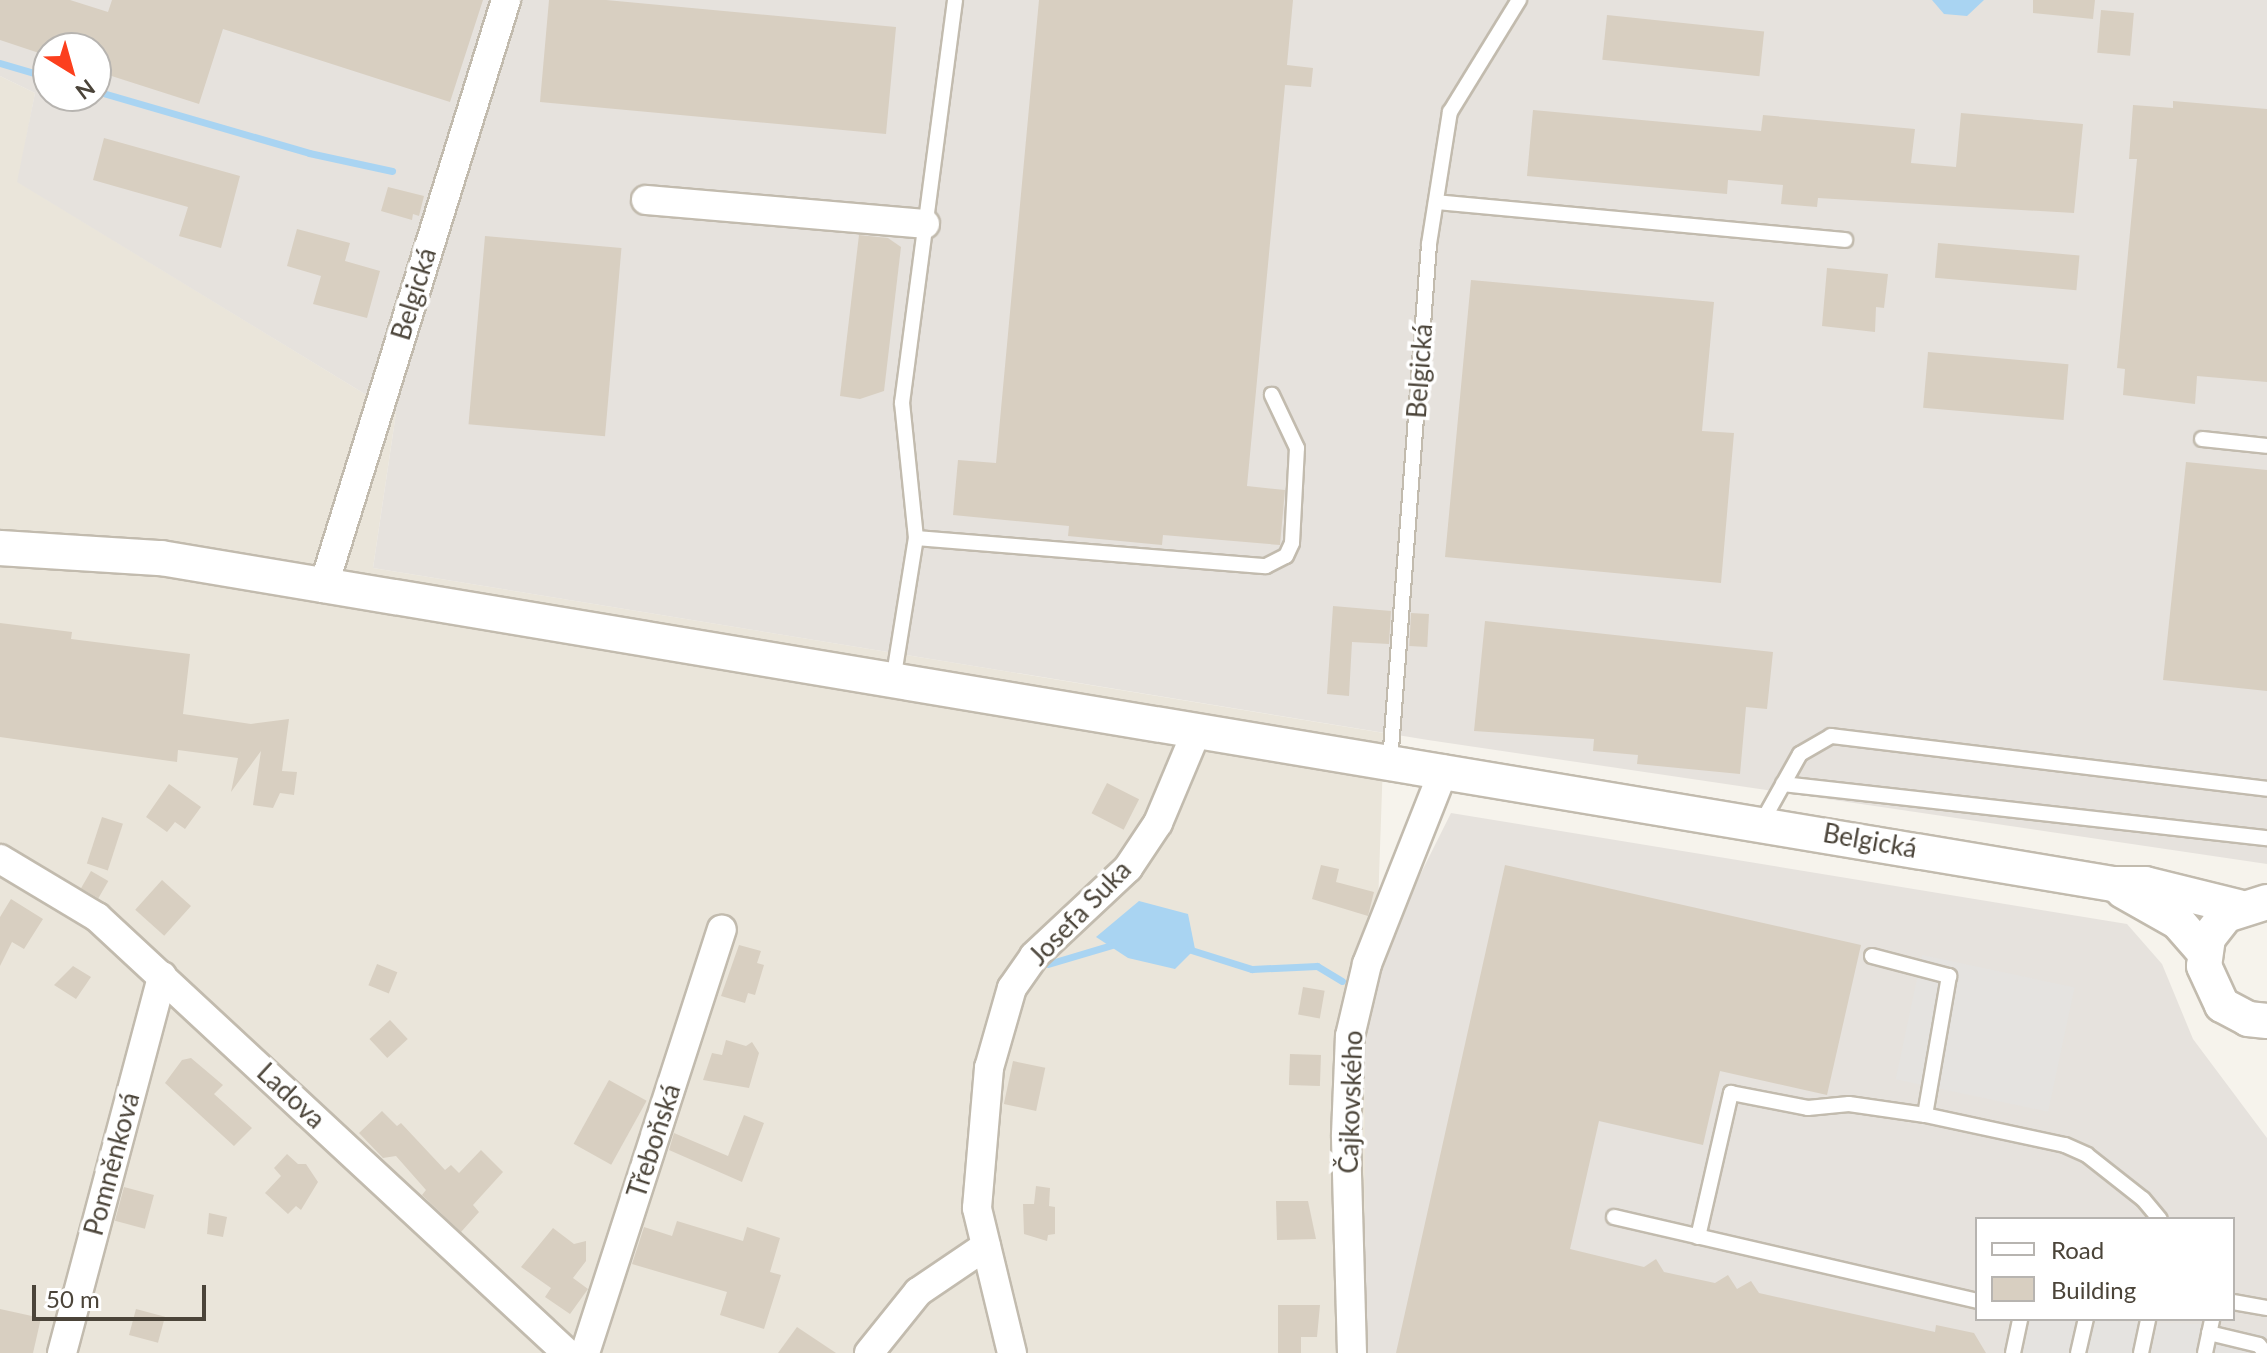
<!DOCTYPE html>
<meta charset="utf-8">
<style>
body{margin:0}
#map{position:relative;width:2267px;height:1353px;overflow:hidden;background:#f6f3ec;font-family:Lato,sans-serif}
div>[style]{position:absolute}
[style*='--x']{left:calc(var(--x)*1px);top:calc(var(--y)*1px);width:calc(var(--w)*1px);rotate:calc(var(--a)*1deg)}
.residential>*{inset:0;background:#eae5da}
.industrial>*{inset:0;background:#e6e2dd}
.parking>*{inset:0;background:#e5e3e0;transform-origin:0 0}
.water>*{inset:0;background:#a9d4f2}
.stream>*{height:7px;margin:-3.5px;padding:0 3.5px;transform-origin:3.5px;border-radius:3.5px;background:#a9d4f2}
.building>*{inset:0;background:#d8cfc1;transform-origin:0 0}
.roads{filter:drop-shadow(2px 0 #c2bbae) drop-shadow(-2px 0 #c2bbae) drop-shadow(0 2px #c2bbae) drop-shadow(0 -2px #c2bbae)}
.service>*{height:14px;margin:-7px;padding:0 7px;transform-origin:7px;border-radius:7px;background:#fff}
.minor>*{height:28px;margin:-14px;padding:0 14px;transform-origin:14px;border-radius:14px;background:#fff}
.tertiary>*{height:34px;margin:-17px;padding:0 17px;transform-origin:17px;border-radius:17px;background:#fff}
span{translate:-50% -50%;white-space:nowrap;text-align:center;line-height:1.15;-webkit-text-stroke:7px #fff;paint-order:stroke}
.street-label{font-size:26px;color:#4b4439}
.legend{position:absolute;left:1975px;top:1217px;width:260px;height:104px;box-sizing:border-box;background:#fff;border:2px solid #b7b4b0;margin:0;padding:10px 14px;list-style:none;font-size:24px;color:#4b4439}
.legend li{display:flex;align-items:center;gap:16px;height:40px}
.legend b{width:40px;border:2px solid #b7b4b0}
.north{position:absolute;left:32px;top:32px;width:80px;height:80px;box-sizing:border-box;background:#fff;border:2px solid #b7b4b0;border-radius:50%;rotate:143deg;font-size:22px;font-weight:700;line-height:32px;text-align:center;color:#4b4439}
.north::after{content:'';display:block;margin:auto;width:28px;height:36px;background:#fc3f1d;clip-path:polygon(50% 0,100% 100%,50% 72%,0 100%)}
.scale{position:absolute;left:32px;top:1285px;width:174px;height:36px;box-sizing:border-box;border:4px solid #4b4439;border-top:0;padding-left:10px;font-size:24px;line-height:28px;white-space:nowrap;color:#4b4439;-webkit-text-stroke:6px #fff;paint-order:stroke}
</style>
<div id="map">
<div class="residential">
<i style="clip-path:polygon(0 76px,35px 93px,18px 182px,396px 413px,373px 568px,1384px 733px,1376px 963px,1365px 1019px,1365px 1353px,0 1353px)"></i>
</div>
<div class="industrial">
<i style="clip-path:polygon(evenodd,0 0,2267px 0,2267px 864px,1428px 740px,373px 568px,396px 413px,17px 182px,35px 93px,0 76px,0 0,48px 48px,96px 48px,96px 96px,48px 96px,48px 48px)"></i>
<i style="clip-path:polygon(evenodd,1451px 813px,2127px 924px,2162px 964px,2193px 1039px,2267px 1138px,2267px 1353px,1365px 1353px,1365px 1019px,1376px 963px,1451px 813px,1977px 1219px,2233px 1219px,2233px 1319px,1977px 1319px,1977px 1219px)"></i>
</div>
<div class="parking">
<i style="left:1922px;top:955px;width:156px;height:127px;rotate:12deg"></i>
<i style="clip-path:polygon(2030px 1319px,2200px 1324px,2265px 1335px,2267px 1353px,2023px 1353px)"></i>
</div>
<div class="water">
<i style="clip-path:polygon(1932px 0,1984px 0,1967px 16px,1944px 14px)"></i>
<i style="clip-path:polygon(1139px 901px,1188px 914px,1195px 949px,1175px 969px,1128px 958px,1096px 937px)"></i>
</div>
<div class="stream">
<i style="--x:0;--y:63;--w:50;--a:16.3"></i>
<i style="--x:96;--y:91;--w:222;--a:16.2"></i>
<i style="--x:309;--y:153;--w:85;--a:12.2"></i>
<i style="--x:1188;--y:949;--w:67;--a:17.4"></i>
<i style="--x:1252;--y:969;--w:65;--a:-2.6"></i>
<i style="--x:1317;--y:966;--w:29;--a:31"></i>
<i style="--x:1048;--y:964;--w:67;--a:-16.5"></i>
</div>
<div class="building">
<i style="clip-path:polygon(0 0,70px 0,108px 12px,112px 0,483px 0,450px 102px,223px 29px,199px 104px,96px 71px,96px 48px,48px 48px,48px 56px,0 40px)"></i>
<i style="clip-path:polygon(549px 0,606px 0,896px 27px,886px 134px,540px 102px)"></i>
<i style="clip-path:polygon(1039px 0,1293px 0,1287px 65px,1313px 68px,1311px 87px,1285px 85px,1247px 486px,1285px 490px,1280px 545px,1163px 535px,1162px 545px,1068px 536px,1069px 526px,953px 515px,958px 460px,996px 463px)"></i>
<i style="clip-path:polygon(2033px 0,2095px 0,2093px 19px,2033px 13px)"></i>
<i style="left:2101px;top:10px;width:33px;height:43px;rotate:5deg"></i>
<i style="left:1607px;top:15px;width:158px;height:45px;rotate:6deg"></i>
<i style="clip-path:polygon(2173px 101px,2267px 109px,2267px 382px,2197px 376px,2195px 404px,2123px 395px,2125px 369px,2117px 368px,2137px 159px,2129px 159px,2133px 105px,2173px 108px)"></i>
<i style="clip-path:polygon(1533px 110px,1761px 131px,1763px 115px,1915px 129px,1911px 163px,1956px 167px,1961px 113px,2083px 124px,2074px 213px,1818px 198px,1817px 207px,1781px 204px,1783px 185px,1728px 180px,1727px 194px,1527px 176px)"></i>
<i style="clip-path:polygon(104px 138px,240px 176px,221px 248px,179px 236px,188px 207px,93px 180px)"></i>
<i style="clip-path:polygon(388px 187px,424px 196px,419px 216px,413px 214px,412px 220px,381px 211px)"></i>
<i style="clip-path:polygon(297px 229px,350px 243px,345px 261px,380px 271px,367px 318px,313px 304px,321px 276px,287px 266px)"></i>
<i style="clip-path:polygon(859px 235px,888px 238px,901px 247px,884px 391px,860px 399px,840px 396px)"></i>
<i style="left:485px;top:236px;width:137px;height:189px;rotate:5deg"></i>
<i style="left:1938px;top:243px;width:142px;height:35px;rotate:5deg"></i>
<i style="clip-path:polygon(1827px 268px,1888px 274px,1884px 308px,1876px 307px,1875px 332px,1822px 326px)"></i>
<i style="clip-path:polygon(1471px 280px,1714px 302px,1702px 431px,1734px 433px,1721px 583px,1445px 557px)"></i>
<i style="left:1928px;top:352px;width:141px;height:56px;rotate:5deg"></i>
<i style="clip-path:polygon(2186px 462px,2267px 470px,2267px 691px,2163px 680px)"></i>
<i style="clip-path:polygon(1333px 606px,1391px 611px,1389px 644px,1352px 642px,1349px 696px,1327px 694px)"></i>
<i style="left:1411px;top:613px;width:18px;height:33px;rotate:3deg"></i>
<i style="clip-path:polygon(1485px 621px,1773px 652px,1767px 709px,1746px 707px,1740px 774px,1637px 764px,1638px 755px,1593px 751px,1594px 739px,1474px 731px)"></i>
<i style="clip-path:polygon(0 623px,72px 632px,71px 639px,190px 654px,183px 714px,251px 724px,289px 719px,282px 771px,297px 772px,294px 795px,280px 793px,273px 808px,253px 805px,261px 751px,231px 792px,238px 758px,178px 750px,177px 762px,0 737px)"></i>
<i style="left:1107px;top:783px;width:36px;height:34px;rotate:27deg"></i>
<i style="clip-path:polygon(169px 784px,201px 807px,185px 829px,175px 822px,167px 832px,146px 817px)"></i>
<i style="left:102px;top:817px;width:22px;height:49px;rotate:18deg"></i>
<i style="clip-path:polygon(1321px 865px,1339px 869px,1336px 882px,1374px 892px,1368px 916px,1312px 899px)"></i>
<i style="clip-path:polygon(1505px 865px,1861px 945px,1827px 1095px,1720px 1071px,1703px 1145px,1599px 1121px,1570px 1249px,1644px 1267px,1656px 1259px,1664px 1272px,1715px 1283px,1728px 1275px,1737px 1289px,1751px 1281px,1759px 1293px,1935px 1332px,1936px 1325px,1974px 1333px,1986px 1353px,1396px 1353px)"></i>
<i style="left:91px;top:871px;width:20px;height:20px;rotate:30deg"></i>
<i style="left:162px;top:880px;width:39px;height:40px;rotate:42deg"></i>
<i style="clip-path:polygon(11px 899px,43px 919px,24px 949px,12px 942px,0 966px,0 917px)"></i>
<i style="clip-path:polygon(739px 945px,761px 951px,757px 963px,764px 965px,755px 995px,748px 993px,745px 1003px,721px 996px)"></i>
<i style="left:377px;top:964px;width:22px;height:23px;rotate:22deg"></i>
<i style="clip-path:polygon(73px 966px,91px 977px,76px 999px,54px 985px)"></i>
<i style="left:1303px;top:987px;width:22px;height:28px;rotate:10deg"></i>
<i style="left:390px;top:1020px;width:26px;height:28px;rotate:47deg"></i>
<i style="clip-path:polygon(726px 1040px,746px 1046px,752px 1042px,759px 1053px,749px 1088px,703px 1080px,712px 1053px,722px 1055px)"></i>
<i style="left:1290px;top:1054px;width:31px;height:31px;rotate:2deg"></i>
<i style="clip-path:polygon(191px 1058px,223px 1085px,214px 1094px,252px 1128px,234px 1146px,165px 1083px,182px 1060px)"></i>
<i style="left:1013px;top:1061px;width:33px;height:44px;rotate:12deg"></i>
<i style="left:609px;top:1080px;width:43px;height:73px;rotate:29deg"></i>
<i style="clip-path:polygon(382px 1111px,397px 1126px,401px 1123px,445px 1170px,451px 1165px,459px 1173px,481px 1150px,503px 1172px,473px 1205px,479px 1212px,461px 1232px,422px 1195px,426px 1190px,396px 1156px,383px 1158px,359px 1133px)"></i>
<i style="clip-path:polygon(744px 1115px,764px 1123px,742px 1182px,669px 1150px,674px 1133px,728px 1156px)"></i>
<i style="clip-path:polygon(287px 1154px,298px 1164px,306px 1164px,318px 1182px,301px 1210px,296px 1206px,288px 1214px,265px 1193px,281px 1176px,274px 1168px)"></i>
<i style="clip-path:polygon(1036px 1186px,1050px 1188px,1049px 1206px,1055px 1207px,1055px 1234px,1048px 1235px,1047px 1241px,1024px 1234px,1023px 1204px,1034px 1204px)"></i>
<i style="left:124px;top:1187px;width:31px;height:35px;rotate:15deg"></i>
<i style="clip-path:polygon(1276px 1201px,1308px 1201px,1316px 1239px,1277px 1240px)"></i>
<i style="clip-path:polygon(209px 1213px,227px 1217px,223px 1237px,207px 1234px)"></i>
<i style="clip-path:polygon(677px 1221px,743px 1241px,747px 1227px,780px 1238px,770px 1272px,781px 1275px,764px 1329px,720px 1315px,727px 1292px,632px 1264px,644px 1227px,672px 1236px)"></i>
<i style="clip-path:polygon(553px 1228px,574px 1244px,586px 1241px,586px 1261px,573px 1278px,588px 1289px,570px 1314px,545px 1297px,551px 1288px,521px 1267px)"></i>
<i style="clip-path:polygon(1278px 1305px,1320px 1305px,1317px 1337px,1301px 1337px,1301px 1353px,1278px 1353px)"></i>
<i style="clip-path:polygon(0 1309px,41px 1318px,33px 1353px,0 1353px)"></i>
<i style="left:136px;top:1309px;width:30px;height:27px;rotate:15deg"></i>
<i style="clip-path:polygon(797px 1327px,836px 1353px,778px 1353px)"></i>
</div>
<div class="roads">
<div class="service">
<i style="--x:1436;--y:202;--w:411;--a:5.3"></i>
<i style="--x:2202;--y:439;--w:65;--a:6.1"></i>
<i style="--x:916;--y:538;--w:351;--a:4.6"></i>
<i style="--x:1266;--y:566;--w:22;--a:-27"></i>
<i style="--x:1286;--y:556;--w:14;--a:-65"></i>
<i style="--x:1292;--y:543;--w:95;--a:-87"></i>
<i style="--x:1297;--y:448;--w:59;--a:-115.3"></i>
<i style="--x:893;--y:681;--w:145;--a:-80.9"></i>
<i style="--x:916;--y:538;--w:136;--a:-95.9"></i>
<i style="--x:902;--y:403;--w:406;--a:-82.5"></i>
<i style="--x:1390;--y:762;--w:519;--a:-85.69"></i>
<i style="--x:1429;--y:244;--w:134;--a:-81"></i>
<i style="--x:1450;--y:112;--w:132;--a:-58.4"></i>
<i style="--x:1783;--y:784;--w:487;--a:6.4"></i>
<i style="--x:1762;--y:822;--w:78;--a:-60.8"></i>
<i style="--x:1800;--y:754;--w:36;--a:-30"></i>
<i style="--x:1831;--y:736;--w:439;--a:6.9"></i>
<i style="--x:1872;--y:956;--w:80;--a:14.6"></i>
<i style="--x:1949;--y:976;--w:141;--a:99.8"></i>
<i style="--x:1614;--y:1217;--w:373;--a:13"></i>
<i style="--x:1698;--y:1237;--w:148;--a:-77.1"></i>
<i style="--x:1731;--y:1093;--w:78;--a:11"></i>
<i style="--x:1808;--y:1108;--w:41;--a:-5.6"></i>
<i style="--x:1849;--y:1104;--w:77;--a:8.2"></i>
<i style="--x:1925;--y:1115;--w:143;--a:12.1"></i>
<i style="--x:2065;--y:1145;--w:24;--a:24"></i>
<i style="--x:2087;--y:1155;--w:71;--a:38.2"></i>
<i style="--x:2143;--y:1199;--w:26;--a:50"></i>
<i style="--x:2233;--y:1302;--w:35;--a:10"></i>
<i style="--x:2209;--y:1333;--w:51;--a:13.5"></i>
<i style="--x:2259;--y:1345;--w:10;--a:53"></i>
<i style="--x:2013;--y:1353;--w:35;--a:-78"></i>
<i style="--x:2078;--y:1353;--w:35;--a:-77"></i>
<i style="--x:2141;--y:1353;--w:35;--a:-78"></i>
<i style="--x:2205;--y:1353;--w:35;--a:-78"></i>
</div>
<div class="minor">
<i style="--x:646;--y:200;--w:280;--a:4.9"></i>
<i style="--x:323;--y:588;--w:616;--a:-72.71"></i>
<i style="--x:0;--y:859;--w:113;--a:30.9"></i>
<i style="--x:97;--y:917;--w:641;--a:42.85"></i>
<i style="--x:62;--y:1353;--w:390;--a:-75.1"></i>
<i style="--x:585;--y:1353;--w:445;--a:-72.1"></i>
<i style="--x:869;--y:1353;--w:78;--a:-51.2"></i>
<i style="--x:918;--y:1292;--w:82;--a:-34.1"></i>
<i style="--x:1012;--y:1353;--w:149;--a:-103.6"></i>
<i style="--x:977;--y:1208;--w:141;--a:-85.1"></i>
<i style="--x:989;--y:1068;--w:83;--a:-74"></i>
<i style="--x:1012;--y:988;--w:39;--a:-55"></i>
<i style="--x:1034;--y:956;--w:129;--a:-43.1"></i>
<i style="--x:1128;--y:868;--w:54;--a:-56.3"></i>
<i style="--x:1158;--y:823;--w:101;--a:-67.2"></i>
<i style="--x:1352;--y:1353;--w:218;--a:-91.6"></i>
<i style="--x:1346;--y:1135;--w:99;--a:-87.7"></i>
<i style="--x:1350;--y:1036;--w:74;--a:-76.7"></i>
<i style="--x:1367;--y:964;--w:209;--a:-68.4"></i>
</div>
<div class="tertiary">
<i style="--x:0;--y:548;--w:161;--a:3.6"></i>
<i style="--x:161;--y:558;--w:1979;--a:9.48"></i>
<i style="--x:2113;--y:884;--w:32;--a:0"></i>
<i style="--x:2145;--y:884;--w:96;--a:13.9"></i>
<i style="--x:2123;--y:891;--w:63;--a:29.4"></i>
<i style="--x:2178;--y:922;--w:40;--a:49"></i>
<i style="--x:2267;--y:902;--w:43;--a:162.4"></i>
<i style="--x:2226;--y:915;--w:29;--a:128"></i>
<i style="--x:2208;--y:938;--w:28;--a:98"></i>
<i style="--x:2204;--y:966;--w:43;--a:65.2"></i>
<i style="--x:2222;--y:1005;--w:30;--a:28"></i>
<i style="--x:2248;--y:1019;--w:19;--a:6"></i>
</div>
</div>
<div class="street-label">
<span style="left:414px;top:294px;rotate:-73deg">Belgická</span>
<span style="left:1420px;top:371px;rotate:-86deg">Belgická</span>
<span style="left:1870px;top:841px;rotate:10deg">Belgická</span>
<span style="left:1080px;top:913px;rotate:-46deg">Josefa Suka</span>
<span style="left:291px;top:1096px;rotate:43deg">Ladova</span>
<span style="left:1351px;top:1102px;rotate:-88deg">Čajkovského</span>
<span style="left:654px;top:1141px;rotate:-72deg">Třeboňská</span>
<span style="left:112px;top:1164px;rotate:-75deg">Pomněnková</span>
</div>
<ul class="legend">
<li><b style="height:10px;background:#fff"></b>Road</li>
<li><b style="height:22px;background:#d8cfc1"></b>Building</li>
</ul>
<div class="north">N</div>
<div class="scale">50 m</div>
</div>
